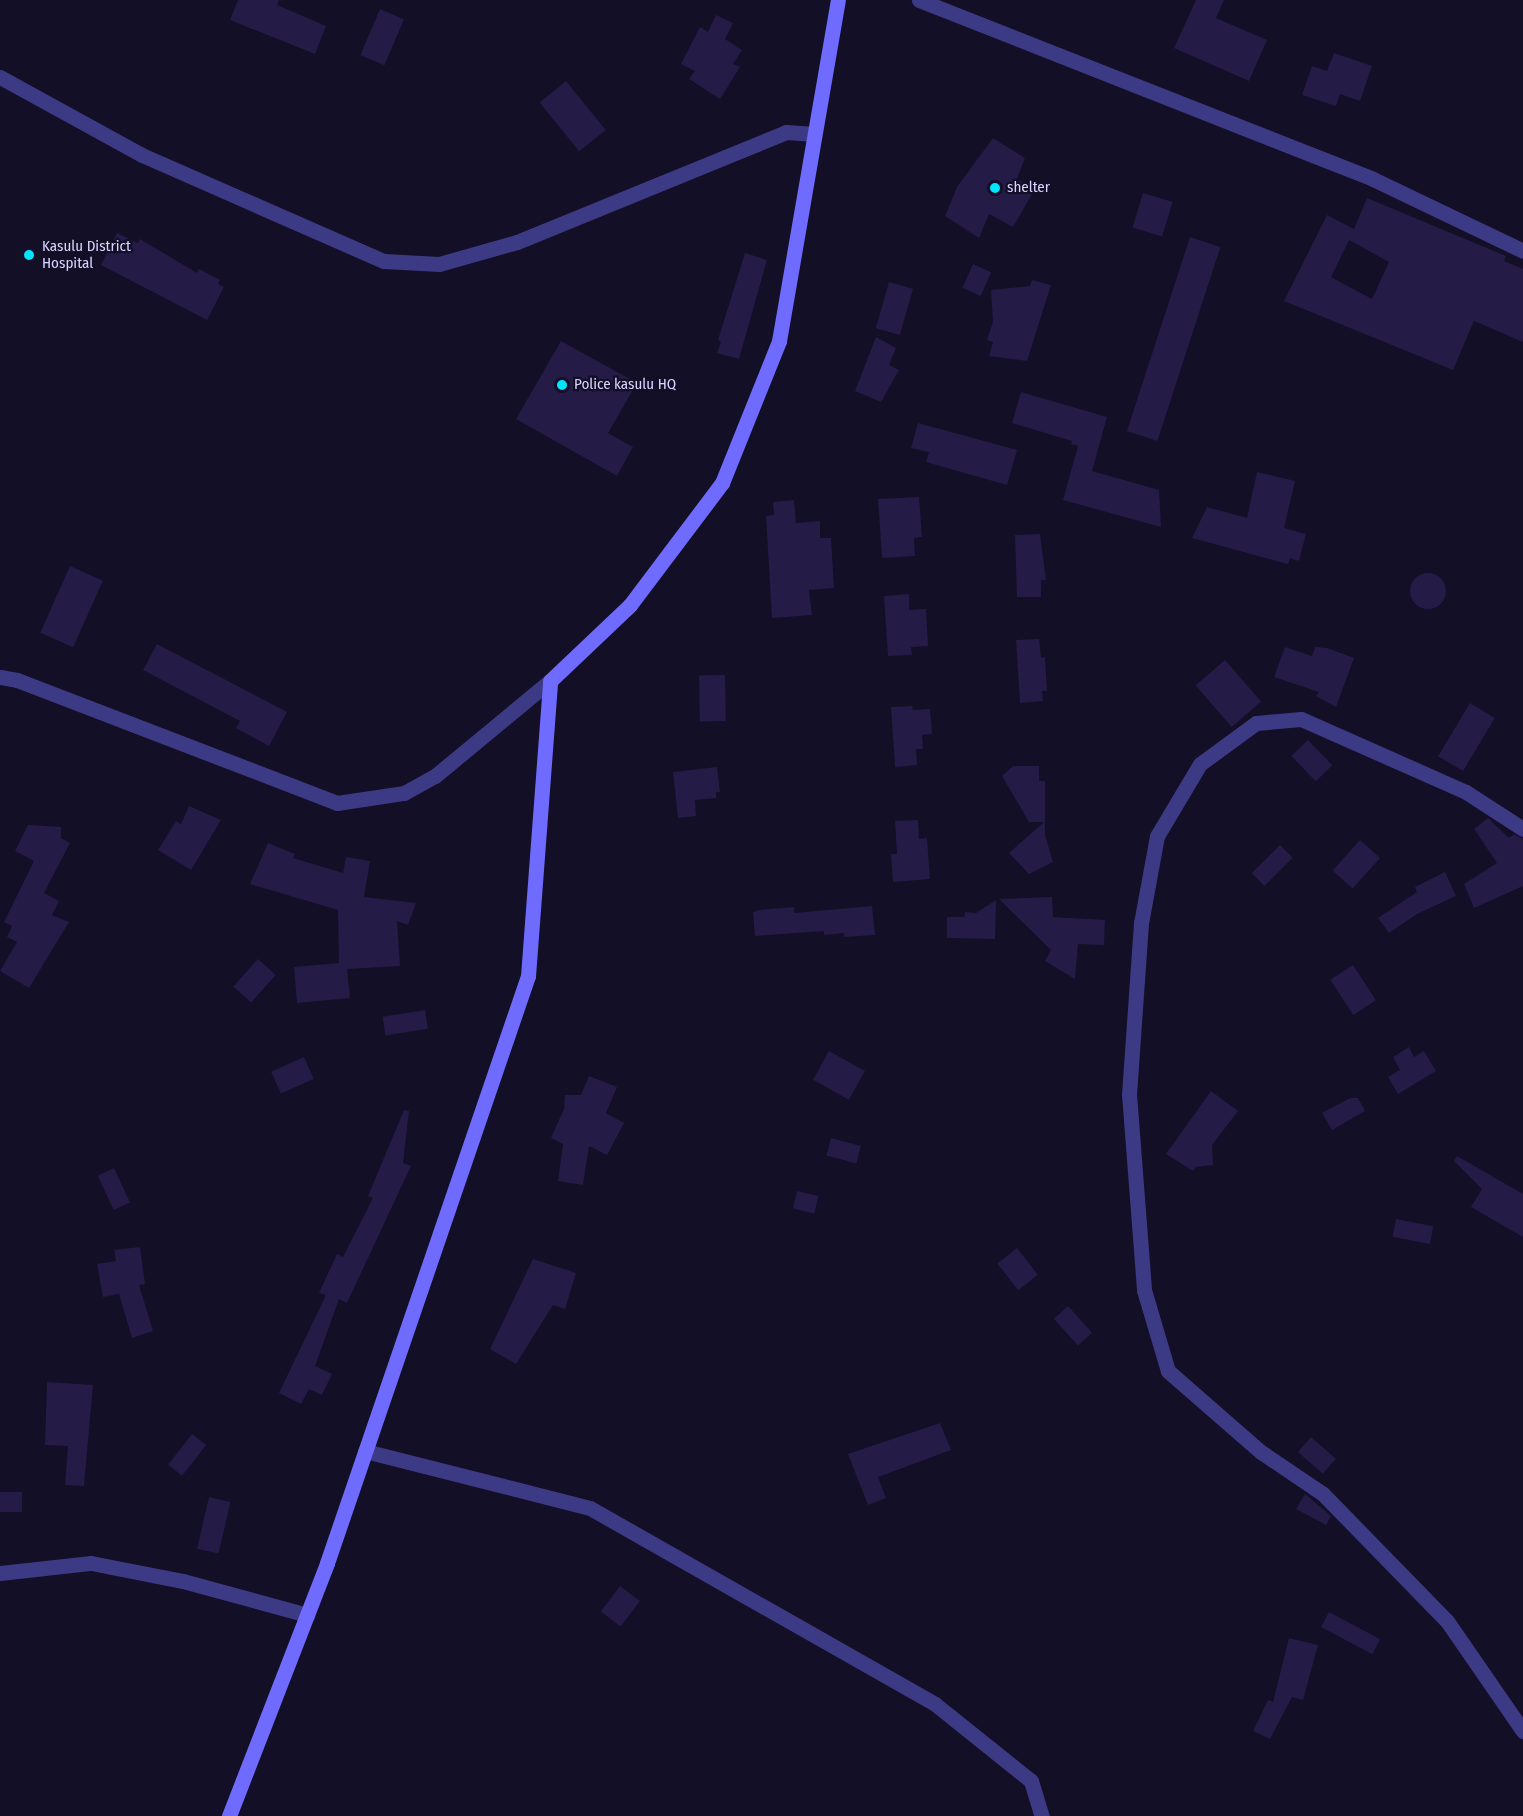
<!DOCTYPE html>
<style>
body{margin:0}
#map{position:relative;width:1523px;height:1816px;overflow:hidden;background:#130f26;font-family:"Fira Sans Condensed",sans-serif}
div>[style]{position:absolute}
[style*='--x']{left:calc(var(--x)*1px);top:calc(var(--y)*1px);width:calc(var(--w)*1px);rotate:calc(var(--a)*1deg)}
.building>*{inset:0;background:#241b47;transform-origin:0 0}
.round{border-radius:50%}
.street>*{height:15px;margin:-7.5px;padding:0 7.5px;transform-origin:7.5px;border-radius:7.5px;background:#3d3a85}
.secondary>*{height:15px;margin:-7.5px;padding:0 7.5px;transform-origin:7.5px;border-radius:7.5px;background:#6f6bff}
.dots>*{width:16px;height:16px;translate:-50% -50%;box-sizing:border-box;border:3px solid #130f26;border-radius:50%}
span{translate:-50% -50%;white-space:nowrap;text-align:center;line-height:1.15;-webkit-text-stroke:4.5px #130f26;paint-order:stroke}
.poi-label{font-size:15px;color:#d9d4ff}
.left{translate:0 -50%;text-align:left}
</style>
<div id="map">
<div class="building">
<i style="clip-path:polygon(238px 0,279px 0,277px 5px,326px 26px,315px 54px,230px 20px)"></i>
<i style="clip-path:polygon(1196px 0,1224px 0,1216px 18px,1267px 40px,1249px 81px,1174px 48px)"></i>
<i style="left:380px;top:9px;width:26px;height:50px;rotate:23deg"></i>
<i style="clip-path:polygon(716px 15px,733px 23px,725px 39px,742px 50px,733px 64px,740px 67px,720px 99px,689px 79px,695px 71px,681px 64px,700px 27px,708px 32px)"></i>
<i style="clip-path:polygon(1334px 53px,1372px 66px,1360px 101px,1340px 94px,1336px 106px,1302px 95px,1312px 66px,1327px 71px)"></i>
<i style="left:566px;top:81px;width:63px;height:34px;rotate:51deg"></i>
<i style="clip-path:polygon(993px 138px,1025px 158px,1017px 179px,1035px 189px,1013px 227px,989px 214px,979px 238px,945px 216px,957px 187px)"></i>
<i style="left:1143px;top:193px;width:31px;height:36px;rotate:17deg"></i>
<i style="clip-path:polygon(evenodd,1367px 198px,1506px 256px,1504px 261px,1523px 269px,1523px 342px,1474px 321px,1453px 370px,1284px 301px,1327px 215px,1354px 229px,1367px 198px,1349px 240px,1389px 262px,1372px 299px,1331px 277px,1349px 240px)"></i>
<i style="clip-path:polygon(117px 233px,138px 243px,140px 239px,197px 273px,199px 269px,220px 280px,218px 284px,224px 287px,207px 320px,101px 265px)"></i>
<i style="left:1190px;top:237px;width:32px;height:204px;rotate:18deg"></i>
<i style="clip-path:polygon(745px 253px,767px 260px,739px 359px,717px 353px,721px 342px,718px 340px)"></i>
<i style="left:973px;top:264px;width:20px;height:26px;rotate:24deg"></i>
<i style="clip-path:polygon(1032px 280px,1051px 285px,1027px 361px,989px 356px,993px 342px,987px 340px,993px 322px,991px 290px,1030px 286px)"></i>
<i style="left:889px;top:282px;width:25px;height:48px;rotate:16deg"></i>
<i style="clip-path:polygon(876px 337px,896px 348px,889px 365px,899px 370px,881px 402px,855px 391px)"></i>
<i style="clip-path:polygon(561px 341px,637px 383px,608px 433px,633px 447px,617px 476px,516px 419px)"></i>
<i style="clip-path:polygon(1021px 392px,1107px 417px,1092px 471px,1159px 490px,1161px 527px,1063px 500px,1078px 446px,1071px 444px,1072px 441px,1012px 423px)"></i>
<i style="clip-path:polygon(918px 423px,1017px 450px,1007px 485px,926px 462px,929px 452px,911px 448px)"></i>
<i style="clip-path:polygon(1257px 472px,1295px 481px,1284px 528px,1306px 534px,1299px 561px,1290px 558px,1288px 564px,1192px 538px,1207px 507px,1247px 518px)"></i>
<i style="clip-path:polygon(919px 497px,922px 537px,914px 538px,915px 556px,882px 558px,878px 499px)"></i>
<i style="clip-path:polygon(794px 500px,796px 523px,820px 521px,820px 538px,831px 538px,834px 588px,809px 590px,812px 615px,772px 618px,766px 516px,774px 515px,773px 502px)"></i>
<i style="clip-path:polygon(1040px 534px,1046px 580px,1041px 580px,1041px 597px,1017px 597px,1015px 535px)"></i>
<i style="left:70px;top:566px;width:36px;height:73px;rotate:24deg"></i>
<i class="round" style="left:1410px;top:573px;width:36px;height:36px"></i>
<i style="clip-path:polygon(909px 594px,909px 610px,926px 609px,928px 646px,911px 647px,912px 655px,888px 656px,884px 596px)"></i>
<i style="clip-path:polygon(1039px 639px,1041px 658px,1045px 657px,1047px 691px,1042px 691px,1043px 701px,1020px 703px,1016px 640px)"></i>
<i style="clip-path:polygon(157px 644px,287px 712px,269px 746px,236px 728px,240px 721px,143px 670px)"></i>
<i style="clip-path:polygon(1285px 647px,1312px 656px,1315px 647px,1327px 648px,1354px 658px,1336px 707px,1316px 696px,1319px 692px,1274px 677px)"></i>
<i style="left:1225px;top:660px;width:55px;height:39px;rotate:49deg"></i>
<i style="left:725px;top:675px;width:46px;height:26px;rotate:89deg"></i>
<i style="left:1470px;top:703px;width:29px;height:62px;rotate:31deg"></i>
<i style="clip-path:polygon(912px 706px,913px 710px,930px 709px,932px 734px,922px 735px,923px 749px,916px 749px,917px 765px,895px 767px,891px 707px)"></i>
<i style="left:1308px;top:740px;width:35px;height:23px;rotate:46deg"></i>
<i style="clip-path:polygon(1013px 766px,1039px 766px,1039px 781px,1045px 781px,1045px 835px,1053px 862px,1029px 874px,1009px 853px,1044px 822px,1029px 822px,1002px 776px)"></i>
<i style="clip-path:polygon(717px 767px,720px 792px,716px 792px,716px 798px,695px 800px,696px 816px,678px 818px,673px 772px)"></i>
<i style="clip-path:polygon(189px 806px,221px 820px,191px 870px,158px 850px,176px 821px,181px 824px)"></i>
<i style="clip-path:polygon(1488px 818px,1509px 838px,1514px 834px,1523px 839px,1523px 886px,1474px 908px,1464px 884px,1497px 863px,1474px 829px)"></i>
<i style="clip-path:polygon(918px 820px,919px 839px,927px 838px,930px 879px,893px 882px,891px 854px,897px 854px,895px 821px)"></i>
<i style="clip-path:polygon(28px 825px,61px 827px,61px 838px,70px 843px,44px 893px,59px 901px,52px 915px,69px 922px,29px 988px,0 971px,17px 942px,7px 937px,12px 926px,4px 922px,34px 861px,15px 851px)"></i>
<i style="left:1360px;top:840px;width:27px;height:41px;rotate:42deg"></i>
<i style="clip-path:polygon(268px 843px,295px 854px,293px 858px,343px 873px,346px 857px,370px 861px,364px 897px,416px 903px,408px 925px,397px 921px,400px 966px,347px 969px,350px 998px,297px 1003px,294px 967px,339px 963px,338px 910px,250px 884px)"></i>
<i style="left:1280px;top:845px;width:18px;height:40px;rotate:45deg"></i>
<i style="clip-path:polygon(1445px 872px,1456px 896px,1417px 914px,1389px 933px,1378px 918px,1417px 892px,1415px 887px)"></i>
<i style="clip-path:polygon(1052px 897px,1053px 917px,1105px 920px,1104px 945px,1078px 944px,1075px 979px,1045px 961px,1051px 950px,999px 899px)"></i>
<i style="clip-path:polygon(996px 900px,995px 939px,947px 938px,947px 917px,964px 917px,965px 912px,976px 913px)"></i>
<i style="clip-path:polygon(872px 906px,875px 935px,844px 937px,844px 933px,824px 935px,824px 931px,755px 936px,753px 912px,759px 910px,794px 907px,794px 913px)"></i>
<i style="left:258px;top:959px;width:24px;height:37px;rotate:42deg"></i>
<i style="left:1353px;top:965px;width:42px;height:27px;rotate:57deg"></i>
<i style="left:425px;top:1010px;width:19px;height:43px;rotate:81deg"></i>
<i style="clip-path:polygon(1409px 1047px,1414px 1057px,1424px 1051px,1436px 1071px,1398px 1094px,1388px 1077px,1400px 1070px,1393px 1057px)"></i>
<i style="left:829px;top:1051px;width:41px;height:33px;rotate:29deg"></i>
<i style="left:304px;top:1057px;width:24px;height:36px;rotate:66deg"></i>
<i style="clip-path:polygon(589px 1076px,617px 1087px,606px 1113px,624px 1123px,607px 1155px,589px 1146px,583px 1185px,558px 1181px,563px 1144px,551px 1138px,564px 1109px,565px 1095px,581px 1095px)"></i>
<i style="clip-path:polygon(1211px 1091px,1238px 1111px,1212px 1145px,1213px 1165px,1196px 1167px,1193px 1171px,1166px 1154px)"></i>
<i style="clip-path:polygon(1350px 1098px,1358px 1098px,1365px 1111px,1332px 1130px,1322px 1113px)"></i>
<i style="clip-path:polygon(404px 1110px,409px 1111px,403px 1163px,411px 1166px,347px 1303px,339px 1299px,315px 1366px,332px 1374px,322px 1395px,309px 1389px,301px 1404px,279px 1393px,326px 1295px,319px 1293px,337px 1254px,343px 1257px,373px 1198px,368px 1196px)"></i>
<i style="left:831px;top:1138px;width:31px;height:18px;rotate:15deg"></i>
<i style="clip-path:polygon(1457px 1156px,1523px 1194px,1523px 1237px,1471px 1207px,1482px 1189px,1454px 1161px)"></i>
<i style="left:114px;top:1168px;width:38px;height:18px;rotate:65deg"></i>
<i style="left:797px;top:1191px;width:22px;height:18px;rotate:13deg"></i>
<i style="left:1396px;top:1219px;width:38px;height:18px;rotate:11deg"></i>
<i style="clip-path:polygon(140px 1247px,145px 1284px,139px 1285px,153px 1331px,132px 1338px,119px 1294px,103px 1297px,97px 1264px,116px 1261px,114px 1250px)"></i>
<i style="left:1017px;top:1248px;width:34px;height:25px;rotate:52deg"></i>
<i style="clip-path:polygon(533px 1259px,576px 1273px,565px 1309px,553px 1305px,516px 1364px,490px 1349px)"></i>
<i style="left:1068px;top:1306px;width:36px;height:19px;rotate:48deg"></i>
<i style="clip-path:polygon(47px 1382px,93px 1385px,84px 1486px,65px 1485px,68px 1446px,45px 1445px)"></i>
<i style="clip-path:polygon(940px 1423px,951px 1450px,878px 1477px,886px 1498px,868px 1505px,848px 1454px)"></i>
<i style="left:192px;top:1434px;width:18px;height:39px;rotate:38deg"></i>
<i style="left:1311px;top:1437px;width:33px;height:20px;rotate:41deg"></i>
<i style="left:0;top:1492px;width:22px;height:20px"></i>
<i style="clip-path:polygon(1305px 1494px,1331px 1516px,1326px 1525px,1296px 1509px)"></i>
<i style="left:209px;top:1497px;width:22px;height:53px;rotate:13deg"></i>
<i style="left:620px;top:1586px;width:25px;height:32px;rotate:37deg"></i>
<i style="left:1329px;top:1612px;width:58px;height:17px;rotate:28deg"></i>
<i style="clip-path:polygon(1289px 1638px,1318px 1645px,1303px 1700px,1292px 1697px,1270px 1739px,1253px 1731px,1268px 1700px,1273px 1702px)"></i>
</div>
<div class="street">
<i style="--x:919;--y:0;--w:488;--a:21.5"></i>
<i style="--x:1373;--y:179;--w:166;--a:25.6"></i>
<i style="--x:0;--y:77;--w:162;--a:28.8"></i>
<i style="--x:142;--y:155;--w:264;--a:23.7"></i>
<i style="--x:384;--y:261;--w:55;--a:3.1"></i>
<i style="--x:439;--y:264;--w:81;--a:-15.8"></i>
<i style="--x:517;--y:242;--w:291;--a:-22.2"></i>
<i style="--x:786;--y:132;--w:28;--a:4"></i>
<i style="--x:0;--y:677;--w:17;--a:10"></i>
<i style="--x:17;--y:680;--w:343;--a:21"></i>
<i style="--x:337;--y:803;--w:68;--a:-8.5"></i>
<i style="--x:404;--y:793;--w:35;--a:-29"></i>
<i style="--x:435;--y:776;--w:149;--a:-39.6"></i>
<i style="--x:1523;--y:829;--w:68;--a:-147"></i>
<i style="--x:1466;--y:792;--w:180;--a:-156.1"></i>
<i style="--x:1301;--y:719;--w:45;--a:174.9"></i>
<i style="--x:1256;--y:723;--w:69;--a:143.8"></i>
<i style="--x:1200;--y:764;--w:84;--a:120.8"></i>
<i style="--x:1157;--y:836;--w:88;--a:100.4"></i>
<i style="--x:1141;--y:923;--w:171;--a:94"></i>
<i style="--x:1129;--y:1094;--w:197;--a:85.6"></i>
<i style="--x:1144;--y:1290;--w:84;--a:73.5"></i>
<i style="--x:1168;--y:1371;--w:123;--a:41.1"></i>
<i style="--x:1261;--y:1452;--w:75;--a:34.1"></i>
<i style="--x:1323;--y:1494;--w:177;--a:45.7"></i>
<i style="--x:1447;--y:1621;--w:134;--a:55.4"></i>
<i style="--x:365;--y:1451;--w:232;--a:14.2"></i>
<i style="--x:590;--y:1508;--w:397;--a:29.6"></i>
<i style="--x:935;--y:1704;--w:123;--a:38.7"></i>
<i style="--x:1031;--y:1781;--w:37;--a:73"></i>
<i style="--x:0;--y:1573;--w:92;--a:-6.3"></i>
<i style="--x:91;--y:1563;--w:94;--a:11.1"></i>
<i style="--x:183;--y:1581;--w:129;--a:15.3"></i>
</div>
<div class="secondary">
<i style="--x:229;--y:1816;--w:271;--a:-68.8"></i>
<i style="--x:327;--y:1563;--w:620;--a:-71.1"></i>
<i style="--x:528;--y:976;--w:296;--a:-85.7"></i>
<i style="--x:550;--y:681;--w:110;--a:-43.5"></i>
<i style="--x:630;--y:605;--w:153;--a:-53"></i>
<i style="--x:722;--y:483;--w:153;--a:-68.1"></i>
<i style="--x:779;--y:341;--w:346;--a:-80.2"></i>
</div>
<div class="dots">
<i style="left:995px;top:188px;background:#00e5ff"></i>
<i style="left:29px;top:255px;background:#00e5ff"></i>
<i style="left:562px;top:385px;background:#00e5ff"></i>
</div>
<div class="poi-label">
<span class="left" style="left:1007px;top:188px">shelter</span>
<span class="left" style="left:42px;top:255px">Kasulu District<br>Hospital</span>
<span class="left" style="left:574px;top:385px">Police kasulu HQ</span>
</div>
</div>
